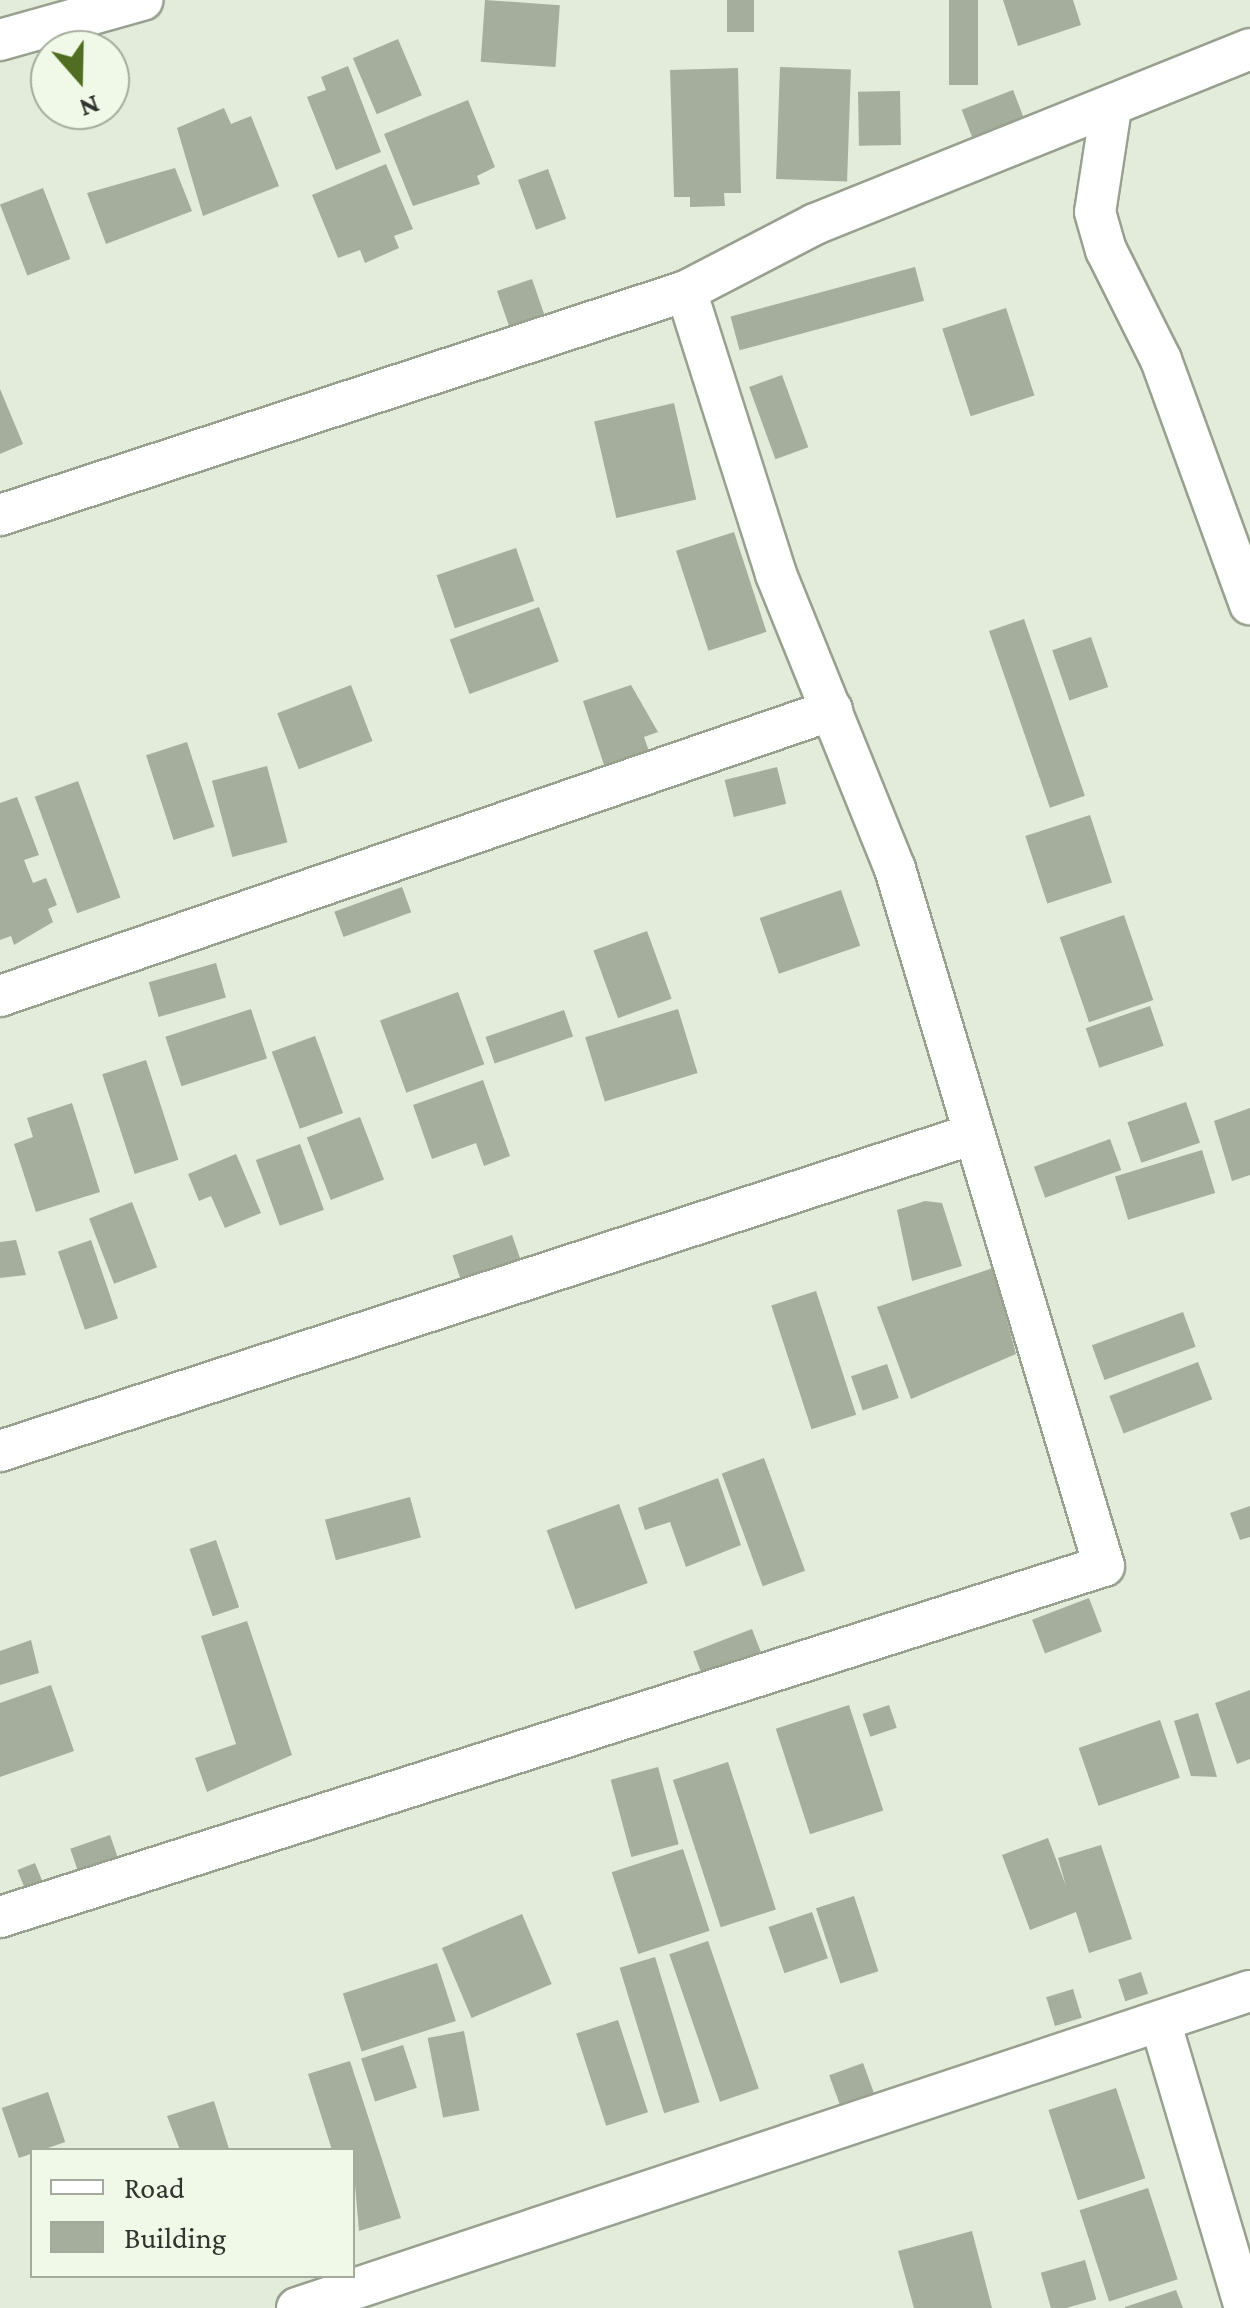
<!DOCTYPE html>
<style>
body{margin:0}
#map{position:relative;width:1250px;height:2308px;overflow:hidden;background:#e3ebda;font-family:"Crimson Pro",serif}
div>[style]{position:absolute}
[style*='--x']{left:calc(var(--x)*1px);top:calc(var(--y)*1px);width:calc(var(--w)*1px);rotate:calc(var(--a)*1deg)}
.building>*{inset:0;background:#a5ad9c;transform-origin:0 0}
.roads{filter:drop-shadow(2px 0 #98a090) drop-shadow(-2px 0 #98a090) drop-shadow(0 2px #98a090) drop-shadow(0 -2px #98a090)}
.street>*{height:40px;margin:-20px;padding:0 20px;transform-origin:20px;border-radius:20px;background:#fff}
span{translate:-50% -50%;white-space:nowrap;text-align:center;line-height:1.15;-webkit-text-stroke:8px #f0f8e7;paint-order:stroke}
.legend{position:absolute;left:30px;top:2148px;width:325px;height:130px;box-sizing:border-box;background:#f0f8e7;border:2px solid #a4aa9d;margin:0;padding:12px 18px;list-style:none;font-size:30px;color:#31342e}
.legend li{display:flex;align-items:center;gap:20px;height:50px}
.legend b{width:50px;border:2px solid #a4aa9d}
.north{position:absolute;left:30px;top:30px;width:100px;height:100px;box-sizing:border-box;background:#f0f8e7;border:2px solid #a4aa9d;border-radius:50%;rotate:160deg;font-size:28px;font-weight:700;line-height:40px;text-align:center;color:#31342e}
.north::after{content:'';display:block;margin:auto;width:35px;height:45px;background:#506d22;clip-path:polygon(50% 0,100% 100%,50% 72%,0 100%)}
</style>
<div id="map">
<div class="building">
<i style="left:485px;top:0;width:75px;height:62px;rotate:4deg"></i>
<i style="left:727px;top:0;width:27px;height:32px"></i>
<i style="left:949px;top:0;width:29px;height:85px"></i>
<i style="clip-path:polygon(1003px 0,1073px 0,1081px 25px,1018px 46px)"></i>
<i style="left:398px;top:39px;width:61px;height:49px;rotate:67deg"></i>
<i style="clip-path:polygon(348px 66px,381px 152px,336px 170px,307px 97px,326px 90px,321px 77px)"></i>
<i style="left:780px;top:67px;width:71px;height:112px;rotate:2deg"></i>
<i style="clip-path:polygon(738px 68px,741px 193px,724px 193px,725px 206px,690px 207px,690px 197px,674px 197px,670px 70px)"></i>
<i style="left:1013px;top:90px;width:44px;height:55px;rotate:69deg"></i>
<i style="left:900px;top:91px;width:54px;height:42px;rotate:89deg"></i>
<i style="clip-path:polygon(468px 100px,495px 167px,477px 176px,480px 184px,413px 206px,384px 134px)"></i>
<i style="clip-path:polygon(224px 108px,231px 124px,251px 116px,279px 186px,203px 216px,177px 128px)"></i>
<i style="clip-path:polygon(386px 164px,413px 229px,394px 236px,399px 248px,365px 263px,360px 250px,338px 258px,312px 195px)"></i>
<i style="clip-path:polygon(175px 168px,192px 211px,106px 244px,87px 193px)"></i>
<i style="left:548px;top:169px;width:53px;height:32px;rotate:70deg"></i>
<i style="left:43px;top:188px;width:76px;height:46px;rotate:69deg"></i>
<i style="left:915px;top:267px;width:35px;height:191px;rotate:75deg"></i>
<i style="left:532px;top:279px;width:40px;height:37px;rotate:71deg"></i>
<i style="left:1006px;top:308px;width:92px;height:67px;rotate:72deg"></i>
<i style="left:782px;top:375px;width:77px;height:35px;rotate:70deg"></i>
<i style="clip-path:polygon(0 389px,23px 444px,0 454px)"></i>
<i style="left:674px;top:403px;width:99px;height:82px;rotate:77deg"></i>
<i style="left:734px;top:532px;width:105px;height:61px;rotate:72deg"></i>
<i style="left:516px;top:548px;width:56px;height:84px;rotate:71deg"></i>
<i style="left:539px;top:607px;width:58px;height:95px;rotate:70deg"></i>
<i style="left:1024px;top:619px;width:187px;height:37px;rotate:71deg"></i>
<i style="left:1091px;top:637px;width:53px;height:41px;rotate:71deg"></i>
<i style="left:351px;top:685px;width:60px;height:79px;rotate:69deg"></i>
<i style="clip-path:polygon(631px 685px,658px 732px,644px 737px,651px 757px,606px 771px,583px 701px)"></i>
<i style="left:187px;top:742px;width:89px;height:43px;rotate:72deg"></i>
<i style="left:267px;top:766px;width:79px;height:57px;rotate:75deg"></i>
<i style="left:777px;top:767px;width:38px;height:54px;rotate:76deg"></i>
<i style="left:78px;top:781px;width:124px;height:46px;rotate:70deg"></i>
<i style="clip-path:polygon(17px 797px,39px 855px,24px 860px,33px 883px,46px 878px,57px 905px,48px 909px,53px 922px,14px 945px,11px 936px,0 940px,0 803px)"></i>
<i style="left:1090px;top:815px;width:71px;height:68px;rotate:72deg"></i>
<i style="left:402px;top:887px;width:27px;height:72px;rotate:70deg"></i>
<i style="left:841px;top:890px;width:59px;height:86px;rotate:71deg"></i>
<i style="left:1124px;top:915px;width:90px;height:68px;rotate:71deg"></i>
<i style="left:647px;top:931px;width:72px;height:57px;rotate:70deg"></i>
<i style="left:216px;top:963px;width:36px;height:70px;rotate:74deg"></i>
<i style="left:458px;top:992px;width:77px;height:83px;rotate:70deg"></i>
<i style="left:1150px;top:1006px;width:42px;height:68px;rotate:71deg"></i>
<i style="left:251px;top:1009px;width:52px;height:90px;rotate:72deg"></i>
<i style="left:678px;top:1009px;width:67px;height:97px;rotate:73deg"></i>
<i style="left:564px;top:1010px;width:28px;height:83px;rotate:71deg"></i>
<i style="left:315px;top:1036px;width:82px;height:46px;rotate:70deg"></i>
<i style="left:146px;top:1060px;width:105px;height:46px;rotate:72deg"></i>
<i style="clip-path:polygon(483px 1080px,510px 1156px,484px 1166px,476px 1143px,432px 1159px,413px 1105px)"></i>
<i style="left:1186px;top:1102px;width:43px;height:62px;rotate:71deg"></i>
<i style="clip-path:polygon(72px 1103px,100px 1192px,36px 1212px,14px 1144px,33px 1137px,27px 1118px)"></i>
<i style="clip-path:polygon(1250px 1108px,1250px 1175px,1232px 1181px,1214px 1121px)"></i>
<i style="left:360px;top:1117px;width:67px;height:57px;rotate:69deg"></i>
<i style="left:1110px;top:1139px;width:33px;height:81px;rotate:70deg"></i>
<i style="left:300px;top:1144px;width:70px;height:47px;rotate:70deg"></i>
<i style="left:1202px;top:1150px;width:45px;height:91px;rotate:73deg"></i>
<i style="clip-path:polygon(236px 1154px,261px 1213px,225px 1228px,211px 1196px,199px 1201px,188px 1174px)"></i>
<i style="clip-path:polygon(925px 1201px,942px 1203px,962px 1266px,912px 1281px,897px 1210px)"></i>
<i style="left:132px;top:1202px;width:70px;height:46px;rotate:69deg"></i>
<i style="left:512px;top:1235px;width:31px;height:63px;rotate:71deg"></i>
<i style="clip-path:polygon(16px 1240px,26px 1275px,0 1278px,0 1242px)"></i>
<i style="left:91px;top:1240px;width:83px;height:35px;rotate:71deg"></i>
<i style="clip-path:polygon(993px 1268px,1016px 1354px,911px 1399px,877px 1307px)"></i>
<i style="left:816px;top:1291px;width:130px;height:47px;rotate:72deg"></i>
<i style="left:1183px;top:1312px;width:37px;height:97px;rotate:70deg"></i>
<i style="left:1198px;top:1362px;width:40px;height:95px;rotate:69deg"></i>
<i style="left:887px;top:1364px;width:36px;height:38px;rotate:71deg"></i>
<i style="left:764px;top:1458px;width:120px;height:45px;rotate:70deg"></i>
<i style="clip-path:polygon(718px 1478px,741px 1545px,686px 1567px,670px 1522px,645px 1530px,638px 1508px)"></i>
<i style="left:410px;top:1497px;width:42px;height:88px;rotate:75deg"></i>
<i style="left:619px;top:1504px;width:84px;height:77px;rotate:70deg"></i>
<i style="clip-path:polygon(1250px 1506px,1250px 1537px,1240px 1540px,1230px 1513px)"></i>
<i style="left:216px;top:1540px;width:71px;height:28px;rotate:71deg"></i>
<i style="left:1089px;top:1598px;width:36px;height:61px;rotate:69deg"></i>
<i style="clip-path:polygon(247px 1621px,292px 1755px,207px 1792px,195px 1758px,236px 1744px,201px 1636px)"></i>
<i style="left:752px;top:1629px;width:31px;height:63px;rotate:69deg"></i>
<i style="clip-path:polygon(31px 1640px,39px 1673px,0 1685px,0 1651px)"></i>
<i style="clip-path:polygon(51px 1685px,74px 1751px,0 1777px,0 1703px)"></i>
<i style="clip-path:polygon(1250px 1690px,1250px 1759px,1237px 1764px,1215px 1703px)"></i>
<i style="left:849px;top:1705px;width:111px;height:77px;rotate:72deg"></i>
<i style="left:889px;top:1705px;width:24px;height:28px;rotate:71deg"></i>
<i style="clip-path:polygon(1198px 1713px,1217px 1777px,1191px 1776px,1174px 1721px)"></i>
<i style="left:1160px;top:1720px;width:61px;height:86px;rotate:71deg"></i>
<i style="left:728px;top:1762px;width:155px;height:58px;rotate:72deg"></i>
<i style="left:658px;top:1767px;width:80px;height:49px;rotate:75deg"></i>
<i style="left:110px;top:1835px;width:28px;height:42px;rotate:71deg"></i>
<i style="clip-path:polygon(1048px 1838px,1066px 1886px,1058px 1858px,1101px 1845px,1132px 1939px,1089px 1953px,1076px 1912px,1030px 1930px,1002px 1855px)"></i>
<i style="left:683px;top:1849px;width:86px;height:75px;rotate:72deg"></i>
<i style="left:35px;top:1863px;width:24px;height:19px;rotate:68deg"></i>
<i style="left:854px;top:1896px;width:79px;height:40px;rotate:72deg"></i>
<i style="left:812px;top:1912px;width:49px;height:46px;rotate:71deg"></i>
<i style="left:522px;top:1914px;width:76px;height:87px;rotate:67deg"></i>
<i style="left:708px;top:1941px;width:156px;height:41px;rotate:71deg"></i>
<i style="left:655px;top:1957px;width:152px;height:37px;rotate:73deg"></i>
<i style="left:437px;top:1963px;width:61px;height:99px;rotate:72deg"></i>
<i style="left:1141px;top:1972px;width:23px;height:24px;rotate:72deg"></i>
<i style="left:1073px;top:1989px;width:30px;height:28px;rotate:73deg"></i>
<i style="left:618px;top:2020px;width:97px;height:44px;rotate:72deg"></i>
<i style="left:464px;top:2031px;width:81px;height:37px;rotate:79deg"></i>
<i style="left:403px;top:2045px;width:45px;height:44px;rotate:72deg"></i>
<i style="clip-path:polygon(350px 2061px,401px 2218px,359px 2231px,352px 2150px,332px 2150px,308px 2074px)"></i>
<i style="left:863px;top:2063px;width:33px;height:36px;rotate:70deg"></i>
<i style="left:1116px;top:2088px;width:95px;height:71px;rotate:72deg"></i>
<i style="left:48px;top:2092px;width:53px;height:49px;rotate:71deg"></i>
<i style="clip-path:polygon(214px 2101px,229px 2149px,180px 2150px,167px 2116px)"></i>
<i style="left:1148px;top:2188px;width:96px;height:72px;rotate:72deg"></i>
<i style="clip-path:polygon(972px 2231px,992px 2308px,914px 2308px,898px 2251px)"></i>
<i style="left:1085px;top:2260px;width:41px;height:46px;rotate:74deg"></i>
<i style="clip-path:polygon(1176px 2290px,1183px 2308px,1125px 2308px,1125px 2307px)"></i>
</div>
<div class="roads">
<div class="street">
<i style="--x:0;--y:40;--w:148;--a:-15.7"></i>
<i style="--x:1111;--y:108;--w:105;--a:98.7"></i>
<i style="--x:1095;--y:212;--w:40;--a:74"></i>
<i style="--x:1106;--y:250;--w:123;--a:63.4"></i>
<i style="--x:1161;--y:360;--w:260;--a:70"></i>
<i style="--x:0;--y:515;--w:722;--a:-18.08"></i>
<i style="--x:686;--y:291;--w:145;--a:-27.4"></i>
<i style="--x:815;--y:224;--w:469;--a:-21.9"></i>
<i style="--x:0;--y:996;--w:880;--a:-18.97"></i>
<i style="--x:0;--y:1451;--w:1020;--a:-18.04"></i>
<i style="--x:0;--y:1917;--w:1158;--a:-17.64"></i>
<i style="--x:1104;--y:1566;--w:728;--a:-106.69"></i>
<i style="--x:895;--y:869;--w:318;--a:-112"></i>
<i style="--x:776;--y:574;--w:297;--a:-107.6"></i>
<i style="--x:1160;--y:2021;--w:299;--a:73.5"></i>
<i style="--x:297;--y:2308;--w:1004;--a:-18.4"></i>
</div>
</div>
<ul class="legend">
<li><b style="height:12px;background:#fff"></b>Road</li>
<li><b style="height:28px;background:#a5ad9c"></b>Building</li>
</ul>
<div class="north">N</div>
</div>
